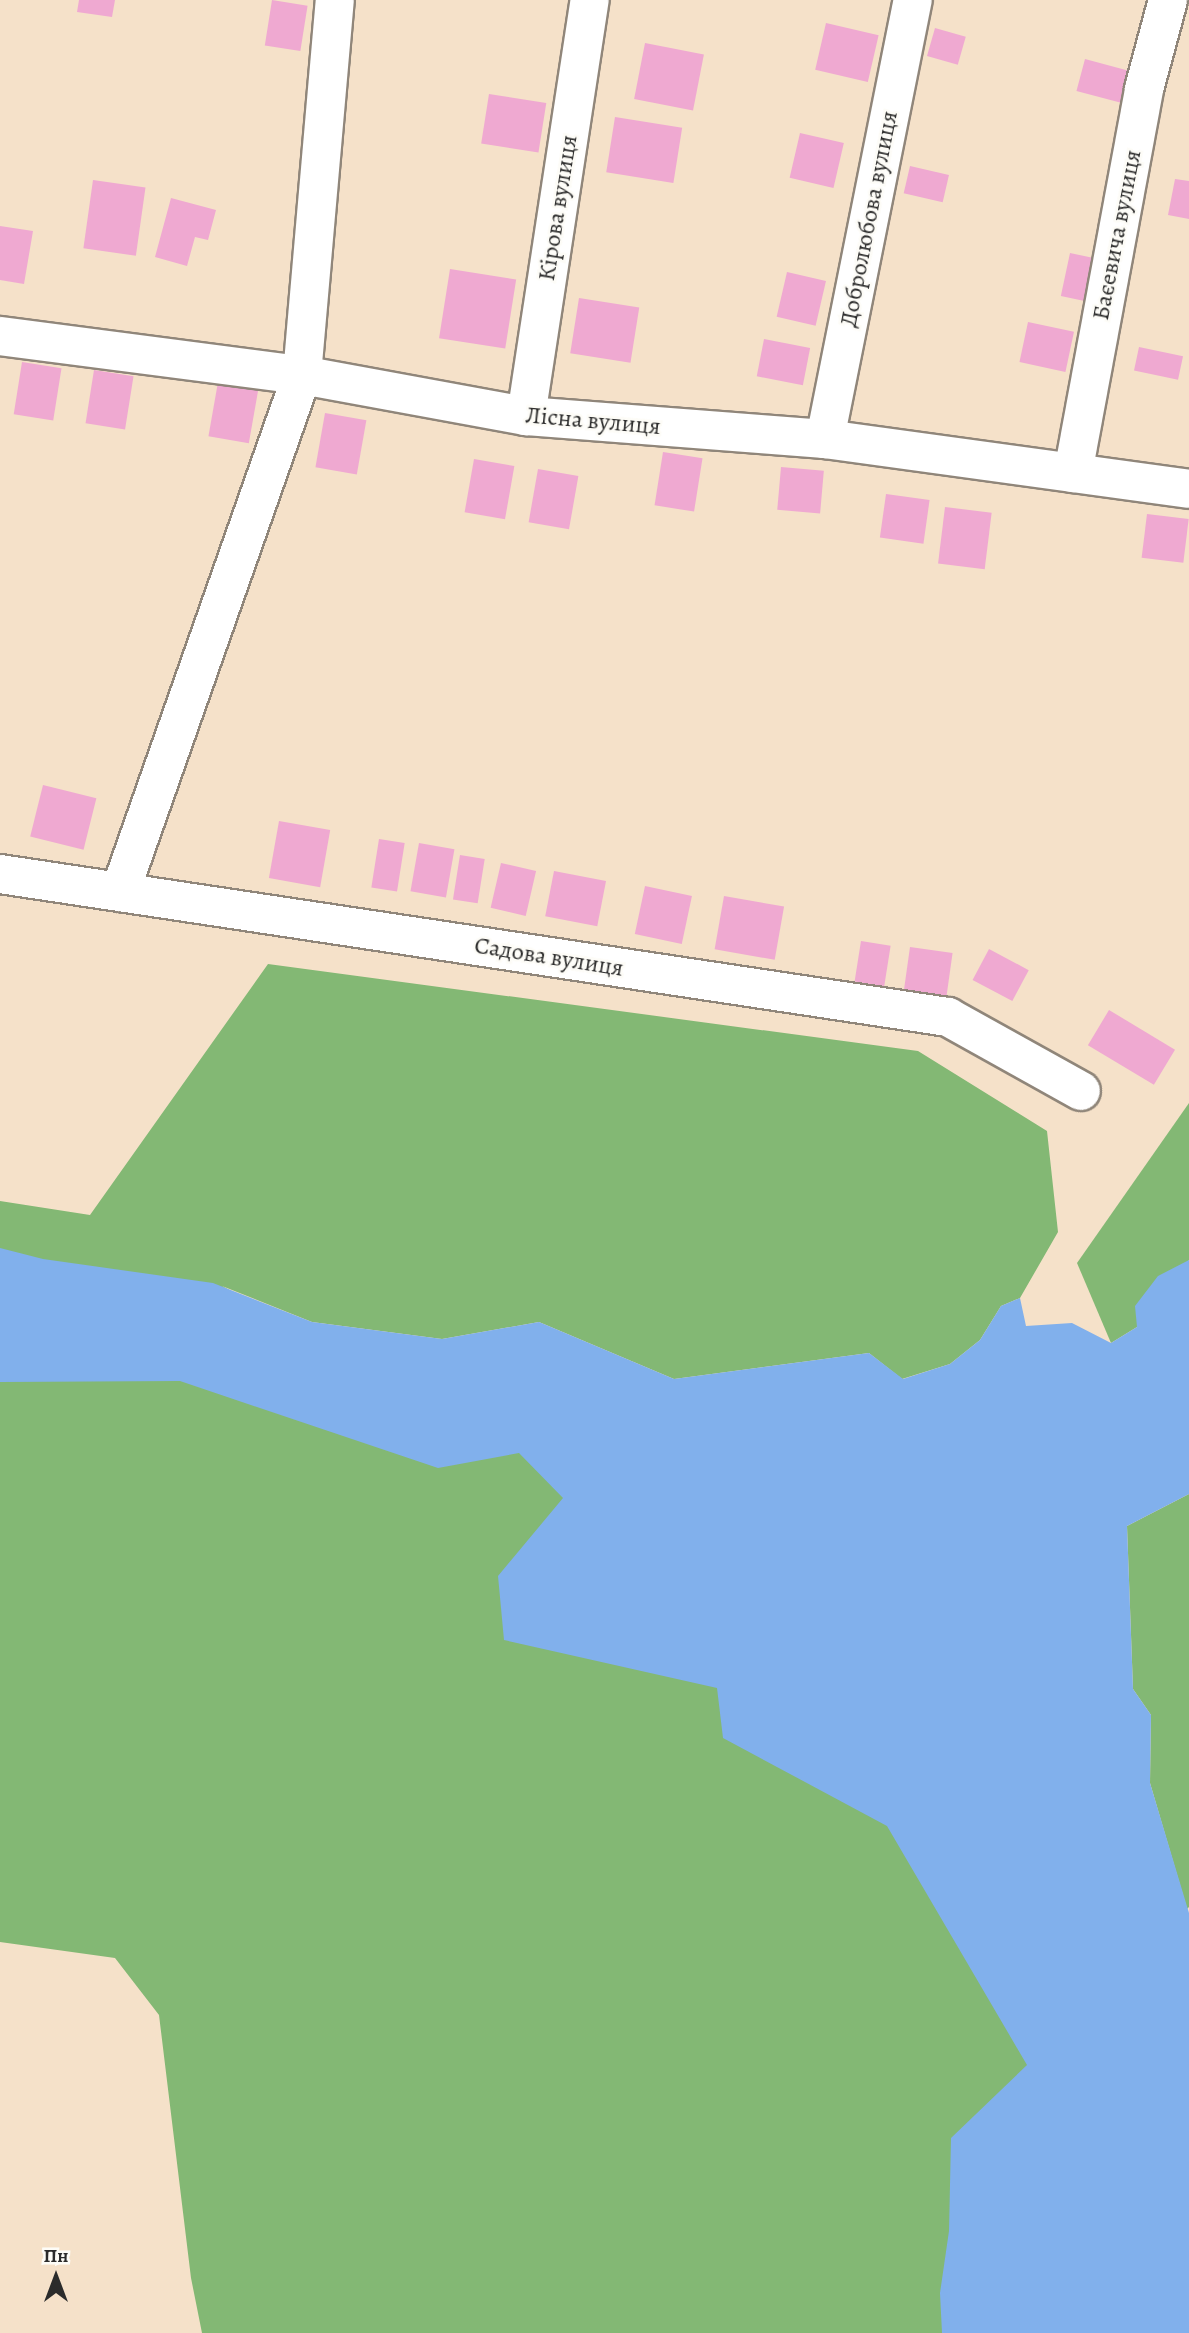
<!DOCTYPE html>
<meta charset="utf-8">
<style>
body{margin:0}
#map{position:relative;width:1189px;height:2333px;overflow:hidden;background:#f5e1c9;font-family:Alegreya,serif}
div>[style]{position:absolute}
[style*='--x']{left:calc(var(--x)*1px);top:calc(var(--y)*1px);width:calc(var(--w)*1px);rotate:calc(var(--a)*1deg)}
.forest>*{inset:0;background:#83b874}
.water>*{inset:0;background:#81b0ec}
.building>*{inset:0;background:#efa9d1;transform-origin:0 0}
.roads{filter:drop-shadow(2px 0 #90867a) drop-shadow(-2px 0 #90867a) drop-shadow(0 2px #90867a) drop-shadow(0 -2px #90867a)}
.minor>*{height:38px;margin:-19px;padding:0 19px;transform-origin:19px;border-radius:19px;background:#fff}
span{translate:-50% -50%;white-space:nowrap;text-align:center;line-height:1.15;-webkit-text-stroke:5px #fdfcf7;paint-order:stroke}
.street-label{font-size:24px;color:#2b2b2b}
.north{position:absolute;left:21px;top:2242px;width:70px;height:70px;-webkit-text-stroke:5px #fdfcf7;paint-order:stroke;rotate:0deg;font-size:19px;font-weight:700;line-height:28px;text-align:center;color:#2b2b2b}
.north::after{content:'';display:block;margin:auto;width:24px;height:32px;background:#2b2b2b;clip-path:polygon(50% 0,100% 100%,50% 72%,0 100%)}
</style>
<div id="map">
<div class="forest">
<i style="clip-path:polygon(268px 964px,918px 1051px,1047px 1131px,1058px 1232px,1020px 1298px,1001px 1306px,980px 1340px,950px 1364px,902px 1379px,869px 1353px,674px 1379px,539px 1322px,442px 1339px,312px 1322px,222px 1286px,393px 1379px,621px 1434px,1041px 1995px,1021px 2333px,202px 2333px,191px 2278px,159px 2015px,115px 1958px,0 1942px,0 1201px,90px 1215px)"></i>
<i style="clip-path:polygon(1189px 1103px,1189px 1260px,1137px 1327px,1111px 1343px,1077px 1263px)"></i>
<i style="clip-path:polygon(1189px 1494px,1189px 1907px,1187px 1909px,1150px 1783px,1151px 1715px,1133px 1689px,1127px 1526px)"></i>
</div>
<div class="water">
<i style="clip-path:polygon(0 1248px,43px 1259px,213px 1283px,312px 1322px,442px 1339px,539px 1322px,674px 1379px,869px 1353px,903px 1379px,950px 1364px,980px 1340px,1001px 1306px,1020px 1298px,1026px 1326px,1072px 1323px,1111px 1343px,1137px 1327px,1135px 1306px,1158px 1276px,1189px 1260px,1189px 1494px,1127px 1526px,1133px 1689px,1151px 1715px,1150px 1783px,1189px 1913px,1189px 2333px,942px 2333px,940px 2293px,949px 2231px,951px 2138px,1027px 2065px,887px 1826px,723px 1738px,717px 1688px,504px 1640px,498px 1576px,563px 1498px,519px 1453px,438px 1468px,180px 1381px,0 1382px)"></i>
</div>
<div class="building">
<i style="clip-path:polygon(79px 0,115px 0,112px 17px,77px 12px)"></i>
<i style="left:272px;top:0;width:36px;height:46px;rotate:9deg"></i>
<i style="left:826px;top:23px;width:54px;height:48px;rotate:13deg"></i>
<i style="left:935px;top:28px;width:32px;height:29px;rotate:16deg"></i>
<i style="left:645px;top:43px;width:60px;height:57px;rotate:11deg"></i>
<i style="left:1085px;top:59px;width:49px;height:33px;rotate:15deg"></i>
<i style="left:489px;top:94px;width:58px;height:50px;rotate:9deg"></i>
<i style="left:615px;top:117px;width:68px;height:56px;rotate:9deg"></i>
<i style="left:800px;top:133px;width:45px;height:46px;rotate:13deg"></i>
<i style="left:910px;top:166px;width:40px;height:28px;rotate:13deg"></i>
<i style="clip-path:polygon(1175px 179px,1189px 181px,1189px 219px,1168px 215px)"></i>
<i style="left:93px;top:180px;width:53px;height:69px;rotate:8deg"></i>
<i style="clip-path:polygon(171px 198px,216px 210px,208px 240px,195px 237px,187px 266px,155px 257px)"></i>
<i style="clip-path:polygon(0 226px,33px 231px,24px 284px,0 280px)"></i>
<i style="left:1070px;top:253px;width:29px;height:44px;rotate:12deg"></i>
<i style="left:450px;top:269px;width:67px;height:70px;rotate:9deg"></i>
<i style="left:787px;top:272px;width:40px;height:46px;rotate:13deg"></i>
<i style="left:579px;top:298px;width:61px;height:56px;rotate:9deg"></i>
<i style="left:1028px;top:322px;width:47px;height:41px;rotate:12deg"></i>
<i style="left:764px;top:339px;width:47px;height:38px;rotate:11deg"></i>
<i style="left:1139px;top:347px;width:45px;height:24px;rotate:12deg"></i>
<i style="left:22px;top:362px;width:40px;height:53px;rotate:9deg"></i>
<i style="left:94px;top:370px;width:40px;height:54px;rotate:9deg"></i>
<i style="left:218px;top:382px;width:41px;height:55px;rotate:10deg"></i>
<i style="left:325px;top:413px;width:42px;height:55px;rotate:10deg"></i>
<i style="left:663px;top:452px;width:40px;height:54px;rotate:9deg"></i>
<i style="left:474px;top:459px;width:41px;height:54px;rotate:10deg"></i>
<i style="left:781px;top:467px;width:43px;height:43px;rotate:5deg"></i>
<i style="left:538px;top:469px;width:41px;height:54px;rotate:10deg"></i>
<i style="left:886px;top:494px;width:44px;height:44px;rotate:8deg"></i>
<i style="left:945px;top:507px;width:47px;height:57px;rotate:7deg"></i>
<i style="left:1147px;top:514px;width:42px;height:44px;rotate:7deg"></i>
<i style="left:43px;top:785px;width:55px;height:53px;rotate:14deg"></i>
<i style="left:279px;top:821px;width:52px;height:58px;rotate:10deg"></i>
<i style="left:379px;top:839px;width:26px;height:49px;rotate:9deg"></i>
<i style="left:419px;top:843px;width:36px;height:49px;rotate:10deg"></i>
<i style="left:460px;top:855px;width:25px;height:45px;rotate:9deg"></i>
<i style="left:501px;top:863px;width:36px;height:46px;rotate:13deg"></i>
<i style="left:554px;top:871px;width:53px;height:46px;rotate:11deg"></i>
<i style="left:645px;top:886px;width:48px;height:49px;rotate:12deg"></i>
<i style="left:724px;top:896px;width:61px;height:54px;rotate:10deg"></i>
<i style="left:861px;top:941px;width:30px;height:41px;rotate:9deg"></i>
<i style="left:910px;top:947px;width:43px;height:47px;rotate:8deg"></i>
<i style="left:989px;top:949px;width:45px;height:35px;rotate:28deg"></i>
<i style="left:1109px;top:1010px;width:77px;height:41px;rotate:31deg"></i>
</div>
<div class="roads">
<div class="minor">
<i style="--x:0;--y:336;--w:305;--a:7.4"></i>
<i style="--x:302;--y:375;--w:228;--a:10.4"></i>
<i style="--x:526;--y:416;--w:300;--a:4.4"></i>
<i style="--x:825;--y:439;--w:367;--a:7.8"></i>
<i style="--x:526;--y:416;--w:421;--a:-81.3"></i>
<i style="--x:825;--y:439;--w:448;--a:-78.7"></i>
<i style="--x:1073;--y:473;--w:391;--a:-79.5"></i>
<i style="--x:1144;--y:89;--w:92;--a:-74.9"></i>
<i style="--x:0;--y:874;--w:959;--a:8.58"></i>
<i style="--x:948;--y:1017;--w:152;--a:29.1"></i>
<i style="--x:120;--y:892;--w:548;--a:-70.61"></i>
<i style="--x:302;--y:375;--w:376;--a:-85"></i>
</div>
</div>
<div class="street-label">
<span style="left:558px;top:208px;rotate:-81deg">Кірова вулиця</span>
<span style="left:869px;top:219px;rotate:-79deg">Добролюбова вулиця</span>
<span style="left:1117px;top:235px;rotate:-79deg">Баєевича вулиця</span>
<span style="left:593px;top:421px;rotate:5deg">Лісна вулиця</span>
<span style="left:549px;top:957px;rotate:9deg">Садова вулиця</span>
</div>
<div class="north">Пн</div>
</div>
